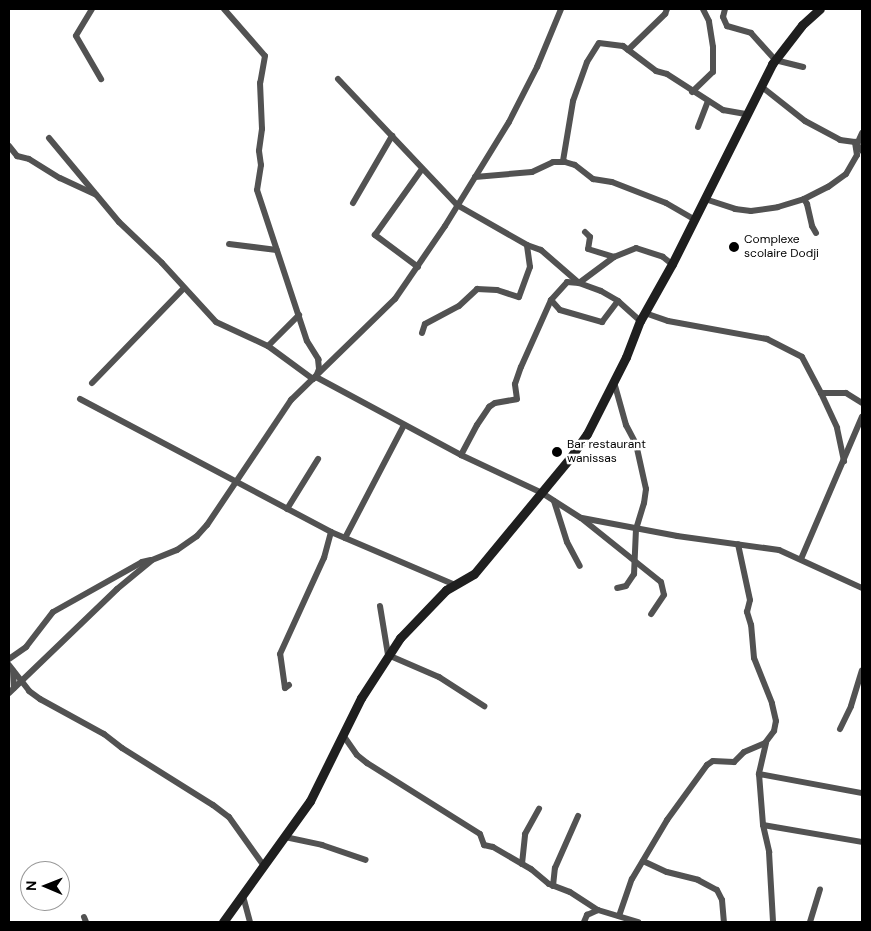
<!DOCTYPE html>
<style>
body{margin:0}
#map{position:relative;width:871px;height:931px;overflow:hidden;background:#fff;font-family:"DM Sans",sans-serif}
div>[style]{position:absolute}
[style*='--x']{left:calc(var(--x)*1px);top:calc(var(--y)*1px);width:calc(var(--w)*1px);rotate:calc(var(--a)*1deg)}
.street>*{height:6px;margin:-3px;padding:0 3px;transform-origin:3px;border-radius:3px;background:#525252}
.secondary>*{height:9px;margin:-4.5px;padding:0 4.5px;transform-origin:4.5px;border-radius:4.5px;background:#1f1f1f}
.dots>*{width:14px;height:14px;translate:-50% -50%;box-sizing:border-box;border:2px solid #fff;border-radius:50%}
span{translate:-50% -50%;white-space:nowrap;text-align:center;line-height:1.15;-webkit-text-stroke:4.5px #fff;paint-order:stroke}
.poi-label{font-size:12px;color:#000}
.left{translate:0 -50%;text-align:left}
.frame{position:absolute;inset:0;border:10px solid #000;pointer-events:none}
.north{position:absolute;left:20px;top:861px;width:50px;height:50px;box-sizing:border-box;background:#fff;border:1px solid #999;border-radius:50%;rotate:271deg;font-size:14px;font-weight:700;line-height:20px;text-align:center;color:#000}
.north::after{content:'';display:block;margin:auto;width:18px;height:22px;background:#000;clip-path:polygon(50% 0,100% 100%,50% 72%,0 100%)}
</style>
<div id="map">
<div class="street">
<i style="--x:92;--y:9;--w:31;--a:121"></i>
<i style="--x:76;--y:36;--w:50;--a:59.8"></i>
<i style="--x:224;--y:9;--w:62;--a:48.9"></i>
<i style="--x:265;--y:56;--w:27;--a:100"></i>
<i style="--x:260;--y:83;--w:46;--a:87.5"></i>
<i style="--x:262;--y:129;--w:22;--a:98"></i>
<i style="--x:259;--y:151;--w:14;--a:82"></i>
<i style="--x:261;--y:165;--w:25;--a:99"></i>
<i style="--x:257;--y:190;--w:159;--a:71.7"></i>
<i style="--x:307;--y:341;--w:22;--a:58"></i>
<i style="--x:725;--y:9;--w:8;--a:104"></i>
<i style="--x:723;--y:17;--w:10;--a:66"></i>
<i style="--x:727;--y:26;--w:25;--a:16"></i>
<i style="--x:751;--y:33;--w:36;--a:48"></i>
<i style="--x:775;--y:60;--w:29;--a:14"></i>
<i style="--x:628;--y:50;--w:52;--a:-44.2"></i>
<i style="--x:665;--y:14;--w:5;--a:-68"></i>
<i style="--x:338;--y:79;--w:173;--a:46.6"></i>
<i style="--x:457;--y:205;--w:81;--a:29.7"></i>
<i style="--x:527;--y:245;--w:15;--a:20"></i>
<i style="--x:541;--y:250;--w:50;--a:41"></i>
<i style="--x:762;--y:87;--w:55;--a:38.3"></i>
<i style="--x:805;--y:121;--w:40;--a:28"></i>
<i style="--x:840;--y:140;--w:15;--a:8"></i>
<i style="--x:855;--y:142;--w:11;--a:52"></i>
<i style="--x:692;--y:92;--w:29;--a:-44"></i>
<i style="--x:713;--y:72;--w:25;--a:-90"></i>
<i style="--x:713;--y:47;--w:26;--a:-99"></i>
<i style="--x:709;--y:21;--w:13;--a:-117"></i>
<i style="--x:698;--y:127;--w:28;--a:-69"></i>
<i style="--x:49;--y:138;--w:109;--a:50.2"></i>
<i style="--x:119;--y:222;--w:59;--a:43.6"></i>
<i style="--x:162;--y:263;--w:80;--a:47.5"></i>
<i style="--x:216;--y:322;--w:57;--a:24.8"></i>
<i style="--x:268;--y:346;--w:56;--a:36.3"></i>
<i style="--x:9;--y:146;--w:13;--a:51"></i>
<i style="--x:17;--y:156;--w:12;--a:14"></i>
<i style="--x:29;--y:159;--w:36;--a:32"></i>
<i style="--x:60;--y:178;--w:40;--a:25"></i>
<i style="--x:563;--y:161;--w:61;--a:-80.5"></i>
<i style="--x:573;--y:101;--w:41;--a:-70.3"></i>
<i style="--x:587;--y:62;--w:22;--a:-58"></i>
<i style="--x:599;--y:43;--w:24;--a:7"></i>
<i style="--x:623;--y:46;--w:41;--a:37.1"></i>
<i style="--x:656;--y:71;--w:11;--a:15"></i>
<i style="--x:667;--y:74;--w:67;--a:32.7"></i>
<i style="--x:723;--y:110;--w:23;--a:10"></i>
<i style="--x:475;--y:177;--w:57;--a:-5"></i>
<i style="--x:532;--y:172;--w:23;--a:-25"></i>
<i style="--x:553;--y:162;--w:12;--a:0"></i>
<i style="--x:565;--y:162;--w:10;--a:17"></i>
<i style="--x:575;--y:165;--w:23;--a:38"></i>
<i style="--x:593;--y:179;--w:19;--a:9"></i>
<i style="--x:612;--y:182;--w:58;--a:21.3"></i>
<i style="--x:666;--y:203;--w:34;--a:30"></i>
<i style="--x:705;--y:199;--w:32;--a:18"></i>
<i style="--x:735;--y:209;--w:16;--a:7"></i>
<i style="--x:751;--y:211;--w:27;--a:-8"></i>
<i style="--x:778;--y:207;--w:27;--a:-17"></i>
<i style="--x:804;--y:199;--w:6;--a:59"></i>
<i style="--x:807;--y:204;--w:23;--a:77"></i>
<i style="--x:812;--y:226;--w:8;--a:60"></i>
<i style="--x:804;--y:199;--w:27;--a:-27"></i>
<i style="--x:828;--y:187;--w:22;--a:-36"></i>
<i style="--x:846;--y:174;--w:22;--a:-60"></i>
<i style="--x:857;--y:155;--w:13;--a:-99"></i>
<i style="--x:855;--y:142;--w:3;--a:0"></i>
<i style="--x:858;--y:142;--w:10;--a:-66"></i>
<i style="--x:353;--y:203;--w:78;--a:-59.8"></i>
<i style="--x:585;--y:232;--w:7;--a:45"></i>
<i style="--x:590;--y:237;--w:12;--a:99"></i>
<i style="--x:588;--y:249;--w:27;--a:17"></i>
<i style="--x:229;--y:244;--w:48;--a:7.1"></i>
<i style="--x:418;--y:267;--w:54;--a:-143.3"></i>
<i style="--x:375;--y:235;--w:81;--a:-54.5"></i>
<i style="--x:579;--y:283;--w:44;--a:-36.6"></i>
<i style="--x:614;--y:257;--w:24;--a:-22"></i>
<i style="--x:636;--y:248;--w:28;--a:18"></i>
<i style="--x:663;--y:257;--w:11;--a:38"></i>
<i style="--x:551;--y:300;--w:13;--a:48"></i>
<i style="--x:560;--y:310;--w:44;--a:15.9"></i>
<i style="--x:602;--y:322;--w:26;--a:-53"></i>
<i style="--x:645;--y:313;--w:24;--a:19"></i>
<i style="--x:668;--y:321;--w:101;--a:10.3"></i>
<i style="--x:767;--y:339;--w:39;--a:27"></i>
<i style="--x:802;--y:357;--w:41;--a:62.2"></i>
<i style="--x:821;--y:393;--w:25;--a:0"></i>
<i style="--x:846;--y:393;--w:19;--a:32"></i>
<i style="--x:422;--y:333;--w:9;--a:-72"></i>
<i style="--x:425;--y:324;--w:38;--a:-28"></i>
<i style="--x:459;--y:306;--w:25;--a:-43"></i>
<i style="--x:477;--y:289;--w:20;--a:3"></i>
<i style="--x:497;--y:290;--w:23;--a:18"></i>
<i style="--x:519;--y:297;--w:32;--a:-70"></i>
<i style="--x:530;--y:267;--w:22;--a:-98"></i>
<i style="--x:268;--y:346;--w:44;--a:-45"></i>
<i style="--x:318;--y:359;--w:10;--a:84"></i>
<i style="--x:319;--y:369;--w:9;--a:111"></i>
<i style="--x:316;--y:377;--w:165;--a:28.3"></i>
<i style="--x:461;--y:455;--w:89;--a:25.1"></i>
<i style="--x:542;--y:493;--w:46;--a:32.7"></i>
<i style="--x:581;--y:518;--w:102;--a:38.7"></i>
<i style="--x:661;--y:582;--w:13;--a:77"></i>
<i style="--x:664;--y:595;--w:23;--a:124"></i>
<i style="--x:614;--y:382;--w:45;--a:74.4"></i>
<i style="--x:626;--y:425;--w:21;--a:62"></i>
<i style="--x:636;--y:444;--w:46;--a:77.5"></i>
<i style="--x:646;--y:489;--w:14;--a:98"></i>
<i style="--x:644;--y:503;--w:27;--a:107"></i>
<i style="--x:636;--y:529;--w:45;--a:92.5"></i>
<i style="--x:634;--y:574;--w:14;--a:124"></i>
<i style="--x:626;--y:586;--w:9;--a:167"></i>
<i style="--x:92;--y:383;--w:132;--a:-45.9"></i>
<i style="--x:821;--y:393;--w:38;--a:65"></i>
<i style="--x:837;--y:428;--w:34;--a:78"></i>
<i style="--x:80;--y:399;--w:284;--a:27.9"></i>
<i style="--x:331;--y:532;--w:135;--a:23.1"></i>
<i style="--x:461;--y:455;--w:34;--a:-62"></i>
<i style="--x:477;--y:425;--w:22;--a:-56"></i>
<i style="--x:489;--y:407;--w:7;--a:-34"></i>
<i style="--x:495;--y:403;--w:22;--a:-10"></i>
<i style="--x:517;--y:399;--w:15;--a:-98"></i>
<i style="--x:515;--y:384;--w:18;--a:-71"></i>
<i style="--x:521;--y:367;--w:73;--a:-65.9"></i>
<i style="--x:551;--y:300;--w:24;--a:-48"></i>
<i style="--x:567;--y:282;--w:12;--a:5"></i>
<i style="--x:579;--y:283;--w:23;--a:20"></i>
<i style="--x:601;--y:291;--w:20;--a:30"></i>
<i style="--x:618;--y:301;--w:30;--a:42"></i>
<i style="--x:554;--y:501;--w:43;--a:72.4"></i>
<i style="--x:567;--y:542;--w:27;--a:62"></i>
<i style="--x:287;--y:509;--w:59;--a:-58.2"></i>
<i style="--x:582;--y:518;--w:97;--a:10.7"></i>
<i style="--x:677;--y:536;--w:103;--a:7.8"></i>
<i style="--x:779;--y:550;--w:91;--a:24.6"></i>
<i style="--x:345;--y:538;--w:127;--a:-62.4"></i>
<i style="--x:801;--y:559;--w:155;--a:-66.8"></i>
<i style="--x:380;--y:606;--w:50;--a:80.7"></i>
<i style="--x:388;--y:655;--w:56;--a:23.3"></i>
<i style="--x:439;--y:677;--w:54;--a:32.8"></i>
<i style="--x:9;--y:659;--w:21;--a:-35"></i>
<i style="--x:26;--y:647;--w:44;--a:-52.4"></i>
<i style="--x:53;--y:612;--w:102;--a:-29.3"></i>
<i style="--x:142;--y:562;--w:9;--a:-13"></i>
<i style="--x:9;--y:665;--w:33;--a:52"></i>
<i style="--x:29;--y:691;--w:14;--a:36"></i>
<i style="--x:40;--y:699;--w:73;--a:28.7"></i>
<i style="--x:104;--y:734;--w:23;--a:38"></i>
<i style="--x:122;--y:748;--w:107;--a:32.1"></i>
<i style="--x:213;--y:805;--w:20;--a:37"></i>
<i style="--x:229;--y:817;--w:60;--a:54.5"></i>
<i style="--x:13;--y:671;--w:17;--a:87"></i>
<i style="--x:289;--y:685;--w:5;--a:143"></i>
<i style="--x:285;--y:688;--w:34;--a:-98"></i>
<i style="--x:280;--y:654;--w:106;--a:-65.4"></i>
<i style="--x:324;--y:558;--w:27;--a:-75"></i>
<i style="--x:9;--y:693;--w:150;--a:-43.9"></i>
<i style="--x:117;--y:589;--w:45;--a:-39.6"></i>
<i style="--x:152;--y:560;--w:27;--a:-22"></i>
<i style="--x:177;--y:550;--w:24;--a:-35"></i>
<i style="--x:197;--y:536;--w:15;--a:-48"></i>
<i style="--x:207;--y:525;--w:151;--a:-56.1"></i>
<i style="--x:291;--y:400;--w:145;--a:-44.2"></i>
<i style="--x:395;--y:299;--w:88;--a:-55.6"></i>
<i style="--x:445;--y:226;--w:122;--a:-58.4"></i>
<i style="--x:509;--y:122;--w:62;--a:-63"></i>
<i style="--x:537;--y:67;--w:63;--a:-67.5"></i>
<i style="--x:840;--y:729;--w:25;--a:-64"></i>
<i style="--x:851;--y:706;--w:37;--a:-73"></i>
<i style="--x:343;--y:735;--w:24;--a:55"></i>
<i style="--x:357;--y:755;--w:13;--a:39"></i>
<i style="--x:367;--y:763;--w:133;--a:32.1"></i>
<i style="--x:480;--y:834;--w:12;--a:70"></i>
<i style="--x:484;--y:845;--w:9;--a:13"></i>
<i style="--x:493;--y:847;--w:44;--a:30.1"></i>
<i style="--x:531;--y:869;--w:23;--a:40"></i>
<i style="--x:549;--y:884;--w:22;--a:21"></i>
<i style="--x:570;--y:892;--w:33;--a:33"></i>
<i style="--x:598;--y:910;--w:42;--a:16.7"></i>
<i style="--x:766;--y:743;--w:32;--a:103"></i>
<i style="--x:759;--y:774;--w:51;--a:85.5"></i>
<i style="--x:763;--y:825;--w:100;--a:9.7"></i>
<i style="--x:759;--y:774;--w:105;--a:10.5"></i>
<i style="--x:763;--y:825;--w:28;--a:77"></i>
<i style="--x:769;--y:852;--w:70;--a:86.7"></i>
<i style="--x:285;--y:837;--w:38;--a:12"></i>
<i style="--x:322;--y:845;--w:46;--a:18.8"></i>
<i style="--x:643;--y:861;--w:26;--a:25"></i>
<i style="--x:667;--y:872;--w:32;--a:14"></i>
<i style="--x:698;--y:880;--w:21;--a:28"></i>
<i style="--x:717;--y:890;--w:11;--a:63"></i>
<i style="--x:722;--y:900;--w:22;--a:85"></i>
<i style="--x:522;--y:864;--w:30;--a:-84"></i>
<i style="--x:525;--y:834;--w:29;--a:-61"></i>
<i style="--x:553;--y:886;--w:18;--a:-84"></i>
<i style="--x:555;--y:868;--w:57;--a:-66.1"></i>
<i style="--x:243;--y:896;--w:27;--a:75"></i>
<i style="--x:619;--y:916;--w:39;--a:-71"></i>
<i style="--x:632;--y:879;--w:69;--a:-59.3"></i>
<i style="--x:667;--y:820;--w:68;--a:-54"></i>
<i style="--x:707;--y:765;--w:7;--a:-34"></i>
<i style="--x:713;--y:761;--w:21;--a:3"></i>
<i style="--x:734;--y:762;--w:14;--a:-45"></i>
<i style="--x:744;--y:752;--w:23;--a:-23"></i>
<i style="--x:765;--y:743;--w:15;--a:-53"></i>
<i style="--x:774;--y:731;--w:10;--a:-79"></i>
<i style="--x:776;--y:721;--w:18;--a:-103"></i>
<i style="--x:772;--y:703;--w:48;--a:-111.8"></i>
<i style="--x:754;--y:658;--w:33;--a:-95"></i>
<i style="--x:751;--y:625;--w:14;--a:-107"></i>
<i style="--x:747;--y:612;--w:12;--a:-76"></i>
<i style="--x:750;--y:600;--w:57;--a:-102.1"></i>
<i style="--x:84;--y:917;--w:5;--a:68"></i>
<i style="--x:584;--y:922;--w:8;--a:-67"></i>
<i style="--x:587;--y:915;--w:12;--a:-24"></i>
<i style="--x:810;--y:922;--w:34;--a:-73"></i>
</div>
<div class="secondary">
<i style="--x:223;--y:922;--w:149;--a:-54.3"></i>
<i style="--x:310;--y:801;--w:115;--a:-63.7"></i>
<i style="--x:361;--y:698;--w:72;--a:-57"></i>
<i style="--x:400;--y:638;--w:66;--a:-46.2"></i>
<i style="--x:446;--y:590;--w:32;--a:-30"></i>
<i style="--x:474;--y:574;--w:151;--a:-50.4"></i>
<i style="--x:570;--y:458;--w:29;--a:-55"></i>
<i style="--x:587;--y:434;--w:86;--a:-63.1"></i>
<i style="--x:626;--y:357;--w:39;--a:-69"></i>
<i style="--x:640;--y:321;--w:65;--a:-60.7"></i>
<i style="--x:672;--y:264;--w:224;--a:-63.4"></i>
<i style="--x:772;--y:64;--w:49;--a:-52.4"></i>
<i style="--x:802;--y:25;--w:24;--a:-42"></i>
</div>
<div class="dots">
<i style="left:734px;top:247px;background:#000"></i>
<i style="left:557px;top:452px;background:#000"></i>
</div>
<div class="poi-label">
<span class="left" style="left:744px;top:247px">Complexe<br>scolaire Dodji</span>
<span class="left" style="left:567px;top:452px">Bar restaurant<br>wanissas</span>
</div>
<div class="frame"></div>
<div class="north">N</div>
</div>
